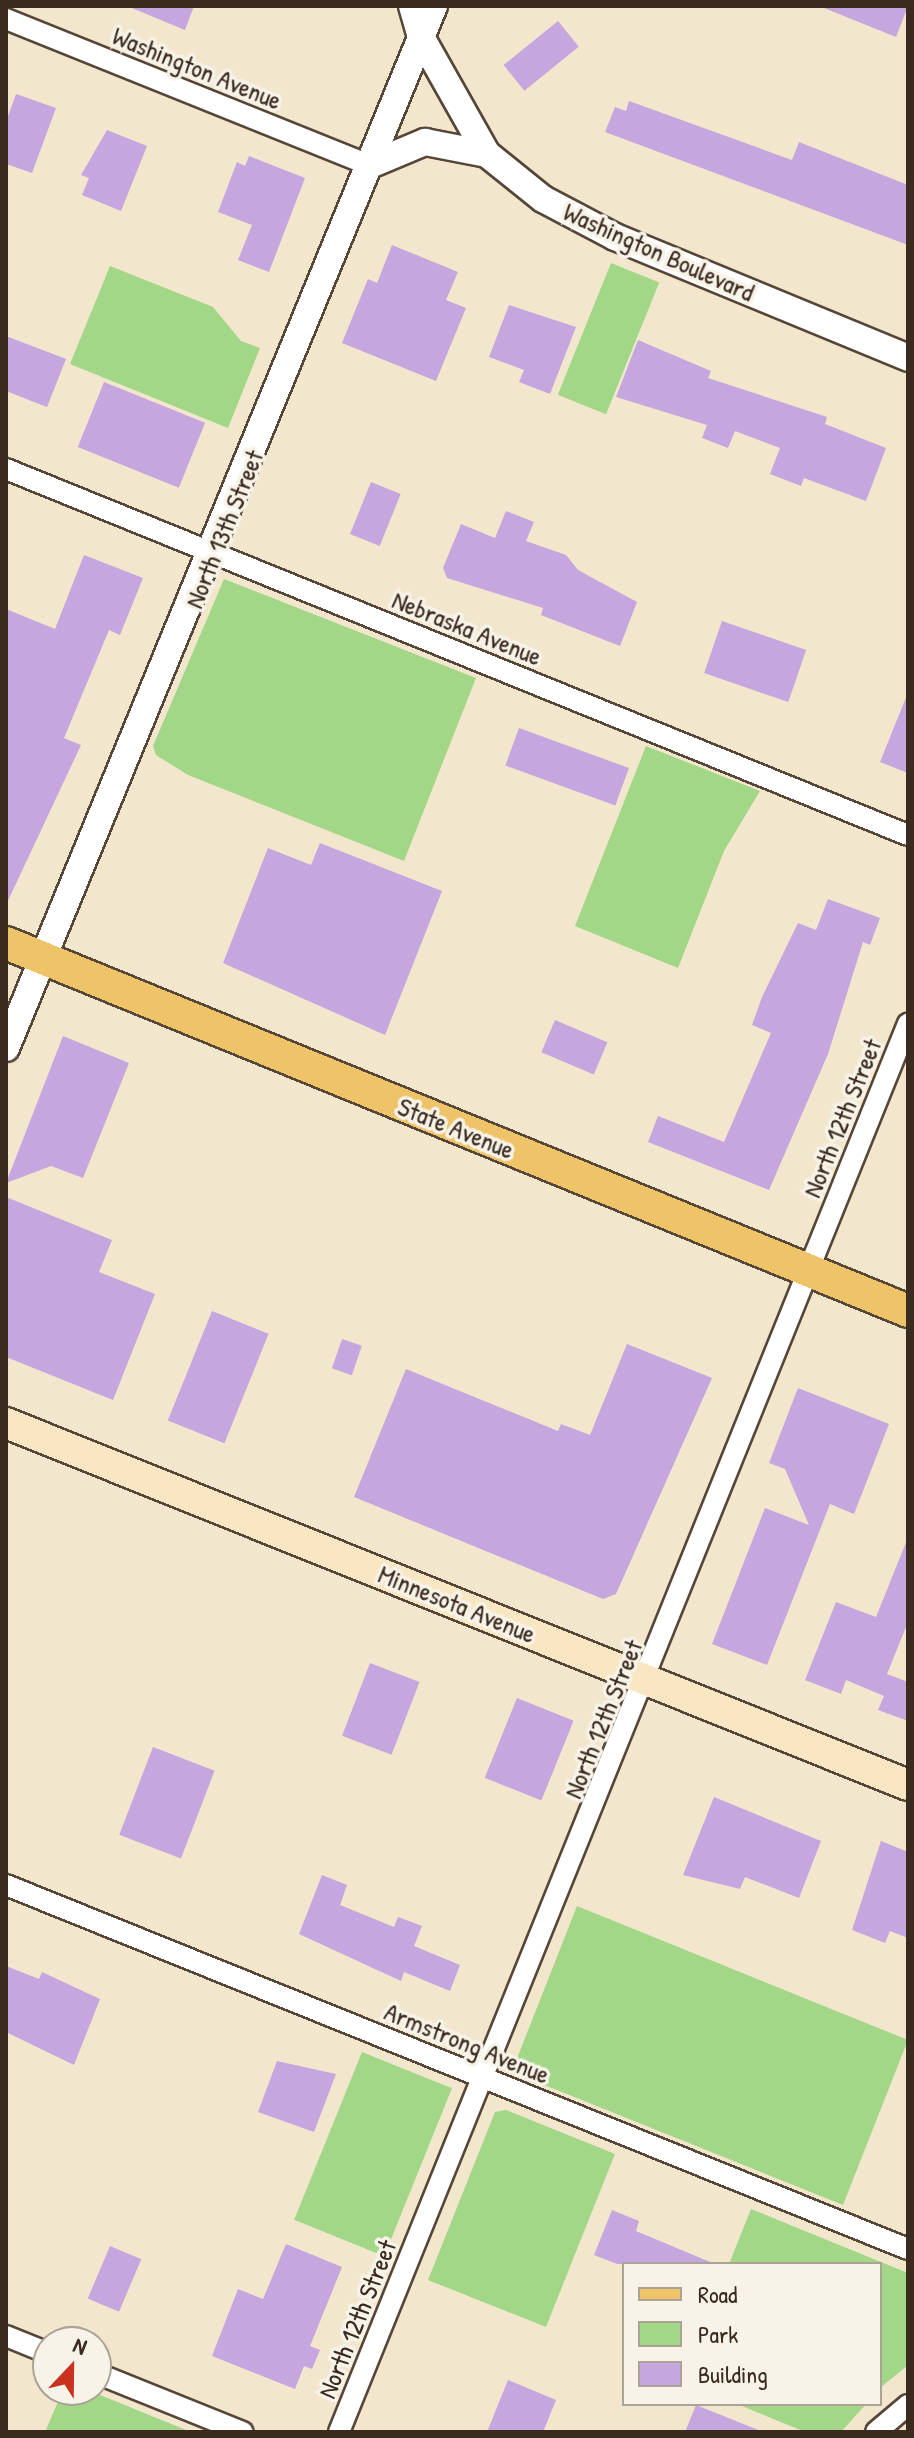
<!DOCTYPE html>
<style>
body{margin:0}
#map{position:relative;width:914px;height:2438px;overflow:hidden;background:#f2e6cd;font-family:"Patrick Hand",sans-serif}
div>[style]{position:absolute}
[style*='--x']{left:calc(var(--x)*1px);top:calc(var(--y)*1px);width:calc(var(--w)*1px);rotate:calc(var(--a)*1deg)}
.green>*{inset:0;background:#a2d788;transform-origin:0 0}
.building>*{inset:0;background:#c6a6de;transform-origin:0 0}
.roads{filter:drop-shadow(2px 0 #564638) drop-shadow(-2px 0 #564638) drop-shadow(0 2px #564638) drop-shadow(0 -2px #564638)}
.minor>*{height:20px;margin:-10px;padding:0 10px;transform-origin:10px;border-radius:10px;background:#fff}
.tertiary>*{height:26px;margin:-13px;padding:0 13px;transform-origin:13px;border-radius:13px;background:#fff}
.secondary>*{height:30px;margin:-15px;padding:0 15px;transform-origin:15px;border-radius:15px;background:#f9e7c3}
.primary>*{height:32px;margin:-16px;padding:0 16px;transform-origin:16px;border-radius:16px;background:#efc469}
span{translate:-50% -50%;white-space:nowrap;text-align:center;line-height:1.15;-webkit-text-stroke:7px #f7f3e8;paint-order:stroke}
.street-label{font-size:26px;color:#3b2a1e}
.frame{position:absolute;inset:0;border:8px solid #3b2a1e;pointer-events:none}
.legend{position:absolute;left:622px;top:2262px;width:260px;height:144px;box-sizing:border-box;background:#f7f3e8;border:2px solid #aca397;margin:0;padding:10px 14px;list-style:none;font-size:24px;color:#3b2a1e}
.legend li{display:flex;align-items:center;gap:16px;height:40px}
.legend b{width:40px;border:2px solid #aca397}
.north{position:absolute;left:32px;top:2326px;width:80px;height:80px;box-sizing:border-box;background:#f7f3e8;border:2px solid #aca397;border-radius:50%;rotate:22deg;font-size:22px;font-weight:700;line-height:32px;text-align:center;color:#3b2a1e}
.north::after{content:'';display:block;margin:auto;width:28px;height:36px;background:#c8321e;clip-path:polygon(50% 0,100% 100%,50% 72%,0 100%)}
</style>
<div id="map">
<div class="green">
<i style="left:611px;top:263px;width:52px;height:142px;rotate:22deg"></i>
<i style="clip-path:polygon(110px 266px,213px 307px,241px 341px,260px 348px,228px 428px,70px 364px)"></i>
<i style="clip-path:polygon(224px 579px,476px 678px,404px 861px,188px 775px,156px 755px,153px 746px)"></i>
<i style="clip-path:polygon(646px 746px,760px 791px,724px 851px,678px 968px,575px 926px)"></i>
<i style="clip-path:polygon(577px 1906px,908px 2040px,843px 2205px,522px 2076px,514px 2066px)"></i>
<i style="left:362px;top:2052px;width:97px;height:181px;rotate:22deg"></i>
<i style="clip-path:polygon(506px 2110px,615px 2154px,546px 2327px,428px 2280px,495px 2112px)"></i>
<i style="clip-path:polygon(751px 2209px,908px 2273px,908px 2365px,880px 2388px,880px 2264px,729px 2264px)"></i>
<i style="clip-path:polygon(63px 2390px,88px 2390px,191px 2432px,45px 2432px)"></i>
<i style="clip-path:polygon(737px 2404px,866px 2404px,841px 2432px,805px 2432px)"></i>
</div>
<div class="building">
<i style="clip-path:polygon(127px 6px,194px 6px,185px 30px)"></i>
<i style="clip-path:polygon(819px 6px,908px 6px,896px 37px)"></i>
<i style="left:558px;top:21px;width:33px;height:70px;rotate:51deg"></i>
<i style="clip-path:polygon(16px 94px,56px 108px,32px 173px,6px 164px,6px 122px)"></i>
<i style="clip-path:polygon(629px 101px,792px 160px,799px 142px,908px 185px,908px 245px,605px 132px,615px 107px,626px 111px)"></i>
<i style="clip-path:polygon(107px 130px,147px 146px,121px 211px,82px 195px,89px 178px,81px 175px)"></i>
<i style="clip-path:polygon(249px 156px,305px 178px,269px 272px,238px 260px,252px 225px,218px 212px,237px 162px,245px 166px)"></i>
<i style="clip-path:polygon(392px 245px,458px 272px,446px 300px,466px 308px,436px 381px,342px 343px,368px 279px,377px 283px)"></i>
<i style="clip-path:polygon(509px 305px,576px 327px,550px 394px,519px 382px,524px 370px,489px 357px)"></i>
<i style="clip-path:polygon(6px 336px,66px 359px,47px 407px,6px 391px)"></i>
<i style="clip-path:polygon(638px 340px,711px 371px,708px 378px,827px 417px,825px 424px,886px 448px,866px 501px,804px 478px,801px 486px,770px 474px,780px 448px,735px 431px,728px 448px,702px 438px,707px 425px,616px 397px)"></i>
<i style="left:104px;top:382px;width:109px;height:70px;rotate:22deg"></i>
<i style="left:371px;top:482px;width:32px;height:56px;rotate:22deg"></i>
<i style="clip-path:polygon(506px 511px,534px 522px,526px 541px,566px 555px,578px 570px,637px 602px,620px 646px,541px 615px,543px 608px,447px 578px,443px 568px,461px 524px,495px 538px)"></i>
<i style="clip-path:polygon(84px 555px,143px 578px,120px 635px,109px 630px,64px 738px,81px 745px,6px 905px,6px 609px,55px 629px)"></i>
<i style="left:722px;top:621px;width:89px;height:55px;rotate:19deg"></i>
<i style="clip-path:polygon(907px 695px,908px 695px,908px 773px,880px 762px)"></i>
<i style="left:519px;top:728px;width:117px;height:40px;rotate:20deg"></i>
<i style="clip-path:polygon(320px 843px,442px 891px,385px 1035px,223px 963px,268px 848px,311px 865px)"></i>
<i style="clip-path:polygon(828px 899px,880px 918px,870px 945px,863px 942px,828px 1054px,769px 1190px,648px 1142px,658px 1116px,724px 1142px,771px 1033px,752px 1025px,762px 997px,798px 923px,816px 930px)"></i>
<i style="left:555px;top:1020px;width:57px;height:35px;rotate:23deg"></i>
<i style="clip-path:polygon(63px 1036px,129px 1063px,83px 1178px,51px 1166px,6px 1183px)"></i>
<i style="clip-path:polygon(6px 1197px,112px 1240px,99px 1272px,155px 1294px,113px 1400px,6px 1357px)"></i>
<i style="left:212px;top:1311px;width:61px;height:118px;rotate:22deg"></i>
<i style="left:342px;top:1339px;width:21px;height:31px;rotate:19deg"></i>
<i style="clip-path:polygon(627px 1344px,712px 1378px,616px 1594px,603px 1599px,354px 1497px,406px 1369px,558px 1431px,561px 1424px,590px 1435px)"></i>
<i style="clip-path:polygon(798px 1388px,889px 1424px,854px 1514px,830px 1504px,767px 1665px,712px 1644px,765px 1508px,809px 1525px,785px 1469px,769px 1463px)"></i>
<i style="clip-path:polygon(907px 1540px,908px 1622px,887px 1674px,908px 1682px,908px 1721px,878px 1710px,884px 1696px,846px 1680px,841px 1694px,805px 1680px,836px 1602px,876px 1617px)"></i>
<i style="left:370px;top:1663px;width:53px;height:78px;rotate:21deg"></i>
<i style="left:517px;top:1698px;width:61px;height:86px;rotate:22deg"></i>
<i style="left:153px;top:1747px;width:66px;height:94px;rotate:21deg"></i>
<i style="clip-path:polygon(714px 1797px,821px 1841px,799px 1898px,745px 1877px,740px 1889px,683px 1875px)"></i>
<i style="clip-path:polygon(881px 1841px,908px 1852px,908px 1938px,890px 1931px,885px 1943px,852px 1930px)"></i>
<i style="clip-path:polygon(322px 1875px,347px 1885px,340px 1905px,394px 1927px,398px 1917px,422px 1926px,414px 1946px,460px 1965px,450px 1991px,404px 1972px,401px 1981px,299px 1934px)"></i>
<i style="clip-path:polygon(6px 1966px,39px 1979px,42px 1972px,100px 1999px,74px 2065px,6px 2032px)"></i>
<i style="clip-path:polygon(277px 2061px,336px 2074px,314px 2132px,258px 2112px)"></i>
<i style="clip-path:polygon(612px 2210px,639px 2221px,636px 2231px,715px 2264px,617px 2264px,594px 2255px)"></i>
<i style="clip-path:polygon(286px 2244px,342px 2267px,310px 2346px,320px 2350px,312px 2369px,304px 2366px,295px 2389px,212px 2356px,238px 2289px,263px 2299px)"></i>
<i style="left:110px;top:2246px;width:34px;height:57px;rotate:23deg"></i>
<i style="clip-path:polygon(508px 2380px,556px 2400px,543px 2432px,487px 2432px)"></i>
<i style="clip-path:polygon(696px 2405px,761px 2431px,761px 2432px,685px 2432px)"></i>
</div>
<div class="roads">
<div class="minor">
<i style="--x:6;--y:19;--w:392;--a:21.9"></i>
<i style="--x:6;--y:469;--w:973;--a:22.09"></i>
<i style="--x:6;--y:1885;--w:973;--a:21.98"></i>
<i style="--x:6;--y:2336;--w:45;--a:22"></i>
<i style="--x:96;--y:2373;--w:158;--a:21.9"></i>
<i style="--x:339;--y:2432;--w:1519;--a:-68"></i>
<i style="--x:876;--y:2432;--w:42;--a:-40.2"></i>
</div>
<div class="tertiary">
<i style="--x:412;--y:6;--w:32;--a:74"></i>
<i style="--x:421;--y:37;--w:134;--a:60.6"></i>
<i style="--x:487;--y:154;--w:72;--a:38.8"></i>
<i style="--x:543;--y:199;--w:81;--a:27.8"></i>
<i style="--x:615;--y:237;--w:317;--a:22.4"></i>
<i style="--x:370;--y:165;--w:60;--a:-22.7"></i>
<i style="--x:425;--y:142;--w:63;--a:11"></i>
<i style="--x:6;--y:1048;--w:1126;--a:-67.67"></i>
</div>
<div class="secondary">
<i style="--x:6;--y:1423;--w:972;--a:21.87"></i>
</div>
<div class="primary">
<i style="--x:6;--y:943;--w:974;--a:22.19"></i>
</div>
</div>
<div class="street-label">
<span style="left:197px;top:68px;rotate:22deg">Washington Avenue</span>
<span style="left:659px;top:252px;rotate:24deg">Washington Boulevard</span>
<span style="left:224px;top:529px;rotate:-68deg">North 13th Street</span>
<span style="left:467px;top:628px;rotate:22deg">Nebraska Avenue</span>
<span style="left:842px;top:1118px;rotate:-68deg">North 12th Street</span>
<span style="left:456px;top:1128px;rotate:22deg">State Avenue</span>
<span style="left:457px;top:1604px;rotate:22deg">Minnesota Avenue</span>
<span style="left:603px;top:1719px;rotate:-68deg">North 12th Street</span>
<span style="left:467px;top:2043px;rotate:22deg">Armstrong Avenue</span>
<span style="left:357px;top:2319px;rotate:-68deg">North 12th Street</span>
</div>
<div class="frame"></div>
<ul class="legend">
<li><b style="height:10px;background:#efc469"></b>Road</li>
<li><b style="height:22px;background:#a2d788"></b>Park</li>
<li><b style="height:22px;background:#c6a6de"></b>Building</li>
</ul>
<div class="north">N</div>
</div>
